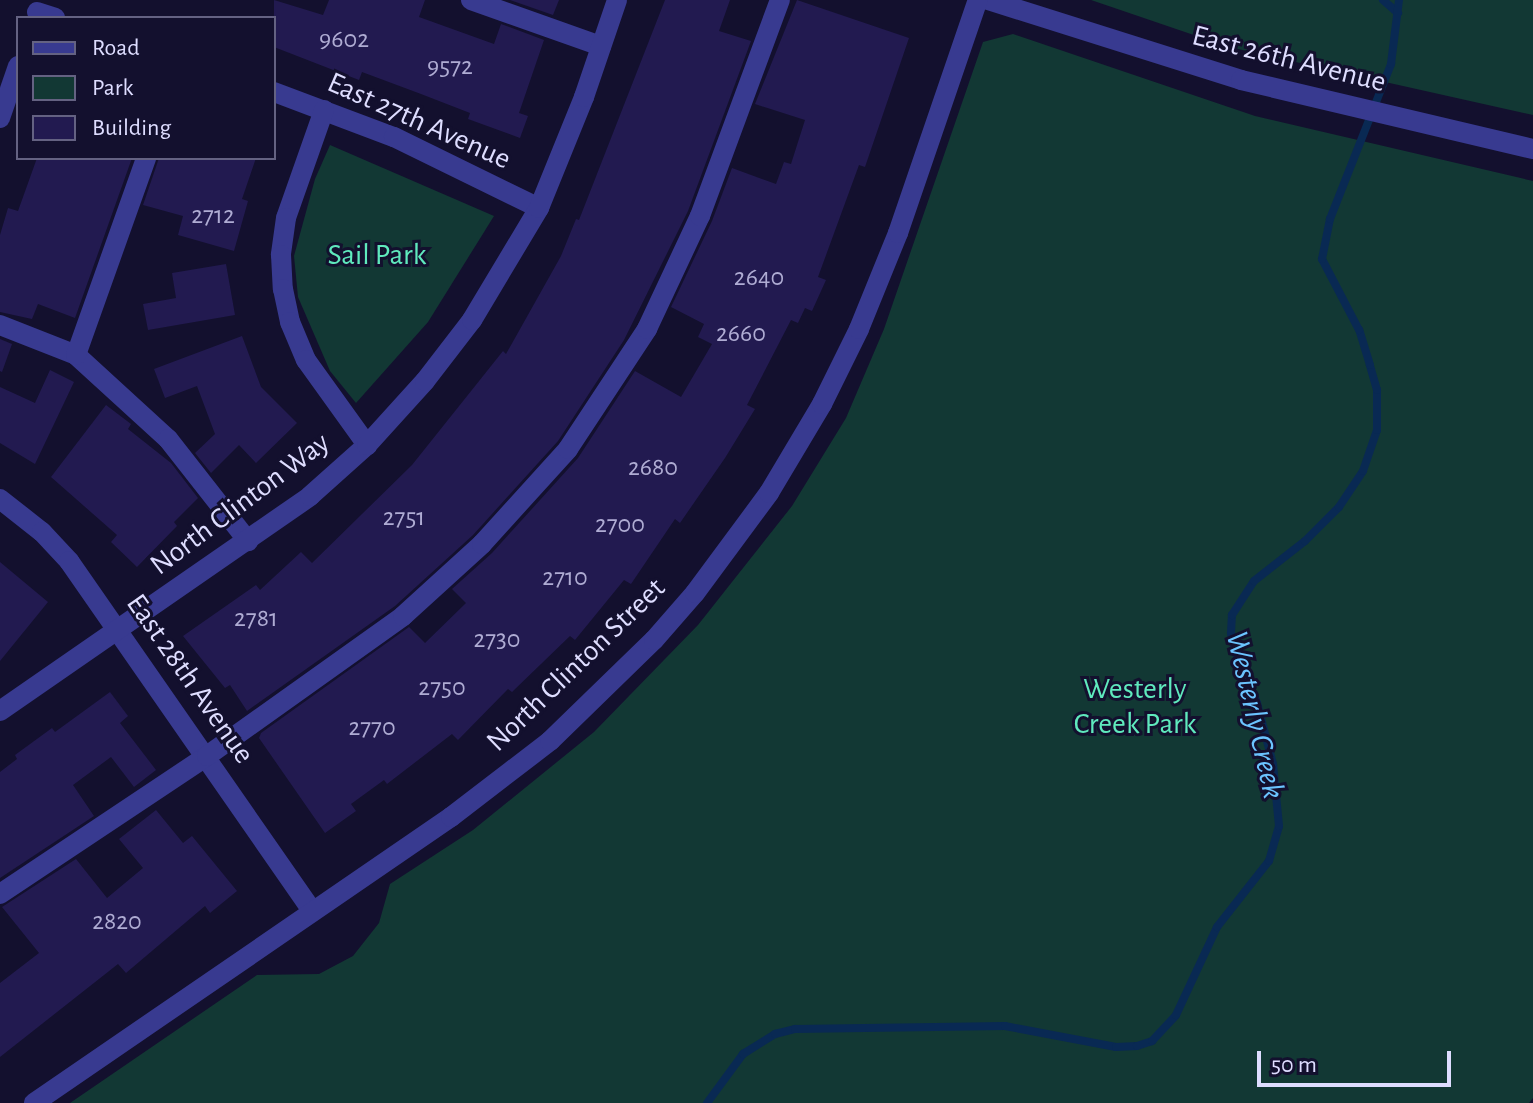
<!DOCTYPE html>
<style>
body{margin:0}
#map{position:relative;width:1533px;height:1103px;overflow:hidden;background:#13102e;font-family:"Alegreya Sans",sans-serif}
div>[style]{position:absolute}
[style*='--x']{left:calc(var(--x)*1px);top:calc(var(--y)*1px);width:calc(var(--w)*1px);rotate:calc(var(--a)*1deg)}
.green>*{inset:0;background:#123834}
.stream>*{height:8px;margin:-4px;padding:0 4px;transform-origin:4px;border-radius:4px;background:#092953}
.building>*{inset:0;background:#221a50}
.minor>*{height:20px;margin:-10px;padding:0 10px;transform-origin:10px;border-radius:10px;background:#383a90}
span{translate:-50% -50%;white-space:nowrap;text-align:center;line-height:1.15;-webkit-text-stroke:6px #13102e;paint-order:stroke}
.number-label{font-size:26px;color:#afacd3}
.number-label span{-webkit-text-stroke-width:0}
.street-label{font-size:30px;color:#deddff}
.park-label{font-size:30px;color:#5fe9bd}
.water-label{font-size:32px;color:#6bc4ff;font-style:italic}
.legend{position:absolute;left:16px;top:16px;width:260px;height:144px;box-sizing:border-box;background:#13102e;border:2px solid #646282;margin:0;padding:10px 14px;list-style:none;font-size:24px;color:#deddff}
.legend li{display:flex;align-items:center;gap:16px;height:40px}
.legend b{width:40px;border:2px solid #646282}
.scale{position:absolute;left:1257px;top:1051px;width:194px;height:36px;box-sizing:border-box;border:4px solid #deddff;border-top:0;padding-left:10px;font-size:24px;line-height:28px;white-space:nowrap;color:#deddff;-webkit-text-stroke:6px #13102e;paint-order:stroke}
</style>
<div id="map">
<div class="green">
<i style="clip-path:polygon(1091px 0,1533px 0,1533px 115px,1229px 47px)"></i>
<i style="clip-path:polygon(1013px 34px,1255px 116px,1533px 181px,1533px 1098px,1529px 1103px,70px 1103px,257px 975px,319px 974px,353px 956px,379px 923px,390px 884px,473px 830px,594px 732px,698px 625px,792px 506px,846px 418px,884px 329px,983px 42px)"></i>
<i style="clip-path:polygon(330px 145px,494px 216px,428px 322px,356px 403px,330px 371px,298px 297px,294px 256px,315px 179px)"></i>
</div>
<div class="stream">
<i style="--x:1383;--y:0;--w:20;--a:41"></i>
<i style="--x:707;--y:1103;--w:61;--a:-53.7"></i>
<i style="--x:743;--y:1054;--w:38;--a:-32"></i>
<i style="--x:775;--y:1034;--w:21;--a:-14"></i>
<i style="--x:795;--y:1029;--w:210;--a:-0.8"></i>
<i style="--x:1005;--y:1026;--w:113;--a:10.7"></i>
<i style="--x:1116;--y:1047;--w:21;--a:-3"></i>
<i style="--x:1137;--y:1046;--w:16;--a:-18"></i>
<i style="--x:1152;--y:1041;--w:35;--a:-47"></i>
<i style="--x:1176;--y:1015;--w:97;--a:-65"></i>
<i style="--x:1217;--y:927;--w:84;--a:-51.8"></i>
<i style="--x:1269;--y:861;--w:36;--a:-74"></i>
<i style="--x:1279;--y:826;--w:62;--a:-95.5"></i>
<i style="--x:1273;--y:764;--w:63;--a:-104.7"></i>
<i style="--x:1257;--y:703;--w:56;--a:-112.9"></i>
<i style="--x:1235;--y:651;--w:18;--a:-103"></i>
<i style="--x:1231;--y:633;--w:18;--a:-87"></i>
<i style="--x:1232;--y:615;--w:40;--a:-57.1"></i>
<i style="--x:1254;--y:581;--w:65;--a:-38.1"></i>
<i style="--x:1305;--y:541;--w:48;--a:-45"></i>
<i style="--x:1339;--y:507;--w:43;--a:-56.3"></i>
<i style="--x:1363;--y:471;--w:43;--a:-71.1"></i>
<i style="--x:1377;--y:430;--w:40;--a:-90"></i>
<i style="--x:1377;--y:390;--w:26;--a:-106"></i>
<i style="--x:1370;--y:365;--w:37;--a:-107"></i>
<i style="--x:1359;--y:330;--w:80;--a:-117.5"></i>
<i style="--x:1322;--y:259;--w:41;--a:-78.7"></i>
<i style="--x:1330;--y:219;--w:167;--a:-68.5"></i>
<i style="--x:1391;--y:64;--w:64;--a:-82.9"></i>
</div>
<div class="building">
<i style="clip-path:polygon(274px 0,323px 15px,329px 0,425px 0,419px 17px,494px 44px,501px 24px,544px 40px,519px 113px,528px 116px,520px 138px,468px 119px,470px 113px,421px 94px,362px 72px,359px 80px,274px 47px)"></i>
<i style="clip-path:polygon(510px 0,559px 0,553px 15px)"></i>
<i style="clip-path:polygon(665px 0,730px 0,719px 31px,751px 41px,688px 211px,624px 340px,558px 441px,473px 535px,395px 606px,247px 711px,230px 685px,225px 688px,183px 636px,256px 585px,260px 590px,301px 552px,312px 563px,412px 465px,503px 351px,506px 354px,561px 256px,576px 219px,579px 220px)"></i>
<i style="clip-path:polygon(797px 0,909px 38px,865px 167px,859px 165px,818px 277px,826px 280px,812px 311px,805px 308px,798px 323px,791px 320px,747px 405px,755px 409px,725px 458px,680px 523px,675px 519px,631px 584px,624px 580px,575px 640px,570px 636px,512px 692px,508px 689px,458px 740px,452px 734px,387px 784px,384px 780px,351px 804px,356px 811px,325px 833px,259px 738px,261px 733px,409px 627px,425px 643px,466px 603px,452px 589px,492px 553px,578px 458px,635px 371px,681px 397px,712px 344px,698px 337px,704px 324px,671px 307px,712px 221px,732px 168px,776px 184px,784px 162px,791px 164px,805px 120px,755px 104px)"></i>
<i style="clip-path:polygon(37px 158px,132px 158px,75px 318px,38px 304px,32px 319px,0 312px,0 235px,8px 208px,18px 211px)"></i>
<i style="clip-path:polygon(159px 158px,256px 158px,242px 199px,248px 201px,234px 251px,178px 235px,183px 216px,143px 205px)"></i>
<i style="clip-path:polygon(226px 264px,235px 315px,148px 330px,143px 304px,176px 298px,172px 273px)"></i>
<i style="clip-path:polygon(242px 336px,261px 387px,297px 423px,256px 463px,239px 445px,211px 473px,195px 453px,215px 434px,197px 386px,165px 398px,154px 369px)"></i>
<i style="clip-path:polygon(0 339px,12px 344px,2px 372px,0 371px)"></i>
<i style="clip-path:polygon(50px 370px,74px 382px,35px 464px,0 443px,0 387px,35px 403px)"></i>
<i style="clip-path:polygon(106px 405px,131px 424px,128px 429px,171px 463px,198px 498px,174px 522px,177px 526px,137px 567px,111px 542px,117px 535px,51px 477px)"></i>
<i style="clip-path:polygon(0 562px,48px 602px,0 661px)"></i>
<i style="clip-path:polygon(110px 692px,128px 716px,120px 723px,156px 770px,134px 787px,111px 757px,73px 785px,94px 816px,0 878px,0 772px,17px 759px,15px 755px,52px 728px,55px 732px)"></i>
<i style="clip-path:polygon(156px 810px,183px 843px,192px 836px,237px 891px,210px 913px,205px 906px,126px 973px,118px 964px,0 1057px,0 983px,39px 953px,2px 907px,76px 859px,107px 898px,143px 868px,119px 839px)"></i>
</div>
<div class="minor">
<i style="--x:471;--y:0;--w:138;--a:19.5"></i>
<i style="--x:988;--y:0;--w:265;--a:17.5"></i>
<i style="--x:1241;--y:80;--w:300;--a:13.3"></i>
<i style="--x:37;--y:12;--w:19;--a:18"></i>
<i style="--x:274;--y:92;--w:128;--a:20.6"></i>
<i style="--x:394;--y:137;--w:161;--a:26.1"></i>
<i style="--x:324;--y:110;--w:114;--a:109.4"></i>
<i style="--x:286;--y:218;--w:37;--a:98"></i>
<i style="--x:281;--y:255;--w:34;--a:87"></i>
<i style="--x:283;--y:289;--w:34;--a:78"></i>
<i style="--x:290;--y:322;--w:41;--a:67.2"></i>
<i style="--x:306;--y:360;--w:105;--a:54.3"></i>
<i style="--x:0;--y:118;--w:55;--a:-70.9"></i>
<i style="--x:0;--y:325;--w:82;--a:21.5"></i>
<i style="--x:76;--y:355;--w:125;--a:42.4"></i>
<i style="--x:168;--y:439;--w:130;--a:51.9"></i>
<i style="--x:76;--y:355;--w:209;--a:-70.4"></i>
<i style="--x:0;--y:499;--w:53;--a:38.2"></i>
<i style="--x:42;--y:532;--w:40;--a:47"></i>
<i style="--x:69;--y:561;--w:425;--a:55.2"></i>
<i style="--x:0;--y:711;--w:377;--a:-34.7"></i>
<i style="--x:310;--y:496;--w:76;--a:-41.8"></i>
<i style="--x:367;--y:445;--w:86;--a:-47.8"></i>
<i style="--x:425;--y:381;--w:77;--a:-52.4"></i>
<i style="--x:472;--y:320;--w:131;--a:-59.1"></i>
<i style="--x:539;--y:208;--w:120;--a:-67.9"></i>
<i style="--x:584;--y:97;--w:102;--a:-71.2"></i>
<i style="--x:0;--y:894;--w:249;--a:-33.7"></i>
<i style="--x:207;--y:756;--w:241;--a:-35.5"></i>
<i style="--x:403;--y:616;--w:107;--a:-42.3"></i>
<i style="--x:482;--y:544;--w:128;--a:-47.8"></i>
<i style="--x:568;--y:449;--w:144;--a:-56.6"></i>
<i style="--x:647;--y:329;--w:125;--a:-64.9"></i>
<i style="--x:700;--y:216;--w:230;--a:-69.7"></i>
<i style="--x:34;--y:1103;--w:506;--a:-34.44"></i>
<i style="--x:451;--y:817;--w:125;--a:-37.5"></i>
<i style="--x:550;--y:741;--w:145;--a:-44.2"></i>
<i style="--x:654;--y:640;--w:62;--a:-48.9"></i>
<i style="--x:695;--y:593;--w:124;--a:-53.5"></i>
<i style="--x:769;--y:493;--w:104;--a:-59.2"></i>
<i style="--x:822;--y:404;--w:84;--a:-63.7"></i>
<i style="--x:859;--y:329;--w:104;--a:-67.9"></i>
<i style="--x:898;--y:233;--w:246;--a:-71.1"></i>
</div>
<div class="number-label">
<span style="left:344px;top:40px">9602</span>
<span style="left:450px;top:67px">9572</span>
<span style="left:213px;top:216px">2712</span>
<span style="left:759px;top:278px">2640</span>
<span style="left:741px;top:334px">2660</span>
<span style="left:653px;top:468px">2680</span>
<span style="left:404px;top:518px">2751</span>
<span style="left:620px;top:525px">2700</span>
<span style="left:565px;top:578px">2710</span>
<span style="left:256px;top:619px">2781</span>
<span style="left:497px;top:640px">2730</span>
<span style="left:442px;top:688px">2750</span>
<span style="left:372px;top:728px">2770</span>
<span style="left:117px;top:922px">2820</span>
</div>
<div class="street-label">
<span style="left:1289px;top:59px;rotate:14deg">East 26th Avenue</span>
<span style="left:419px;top:121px;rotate:24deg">East 27th Avenue</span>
<span style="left:240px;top:504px;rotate:-37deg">North Clinton Way</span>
<span style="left:576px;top:665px;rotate:-44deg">North Clinton Street</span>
<span style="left:190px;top:679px;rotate:55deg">East 28th Avenue</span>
</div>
<div class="park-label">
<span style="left:377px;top:255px">Sail Park</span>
<span style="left:1135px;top:706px">Westerly<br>Creek Park</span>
</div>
<div class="water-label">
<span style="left:1255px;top:715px;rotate:77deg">Westerly Creek</span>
</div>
<ul class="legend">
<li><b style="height:10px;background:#383a90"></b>Road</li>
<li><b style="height:22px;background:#123834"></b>Park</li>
<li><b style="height:22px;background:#221a50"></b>Building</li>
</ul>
<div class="scale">50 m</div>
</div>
